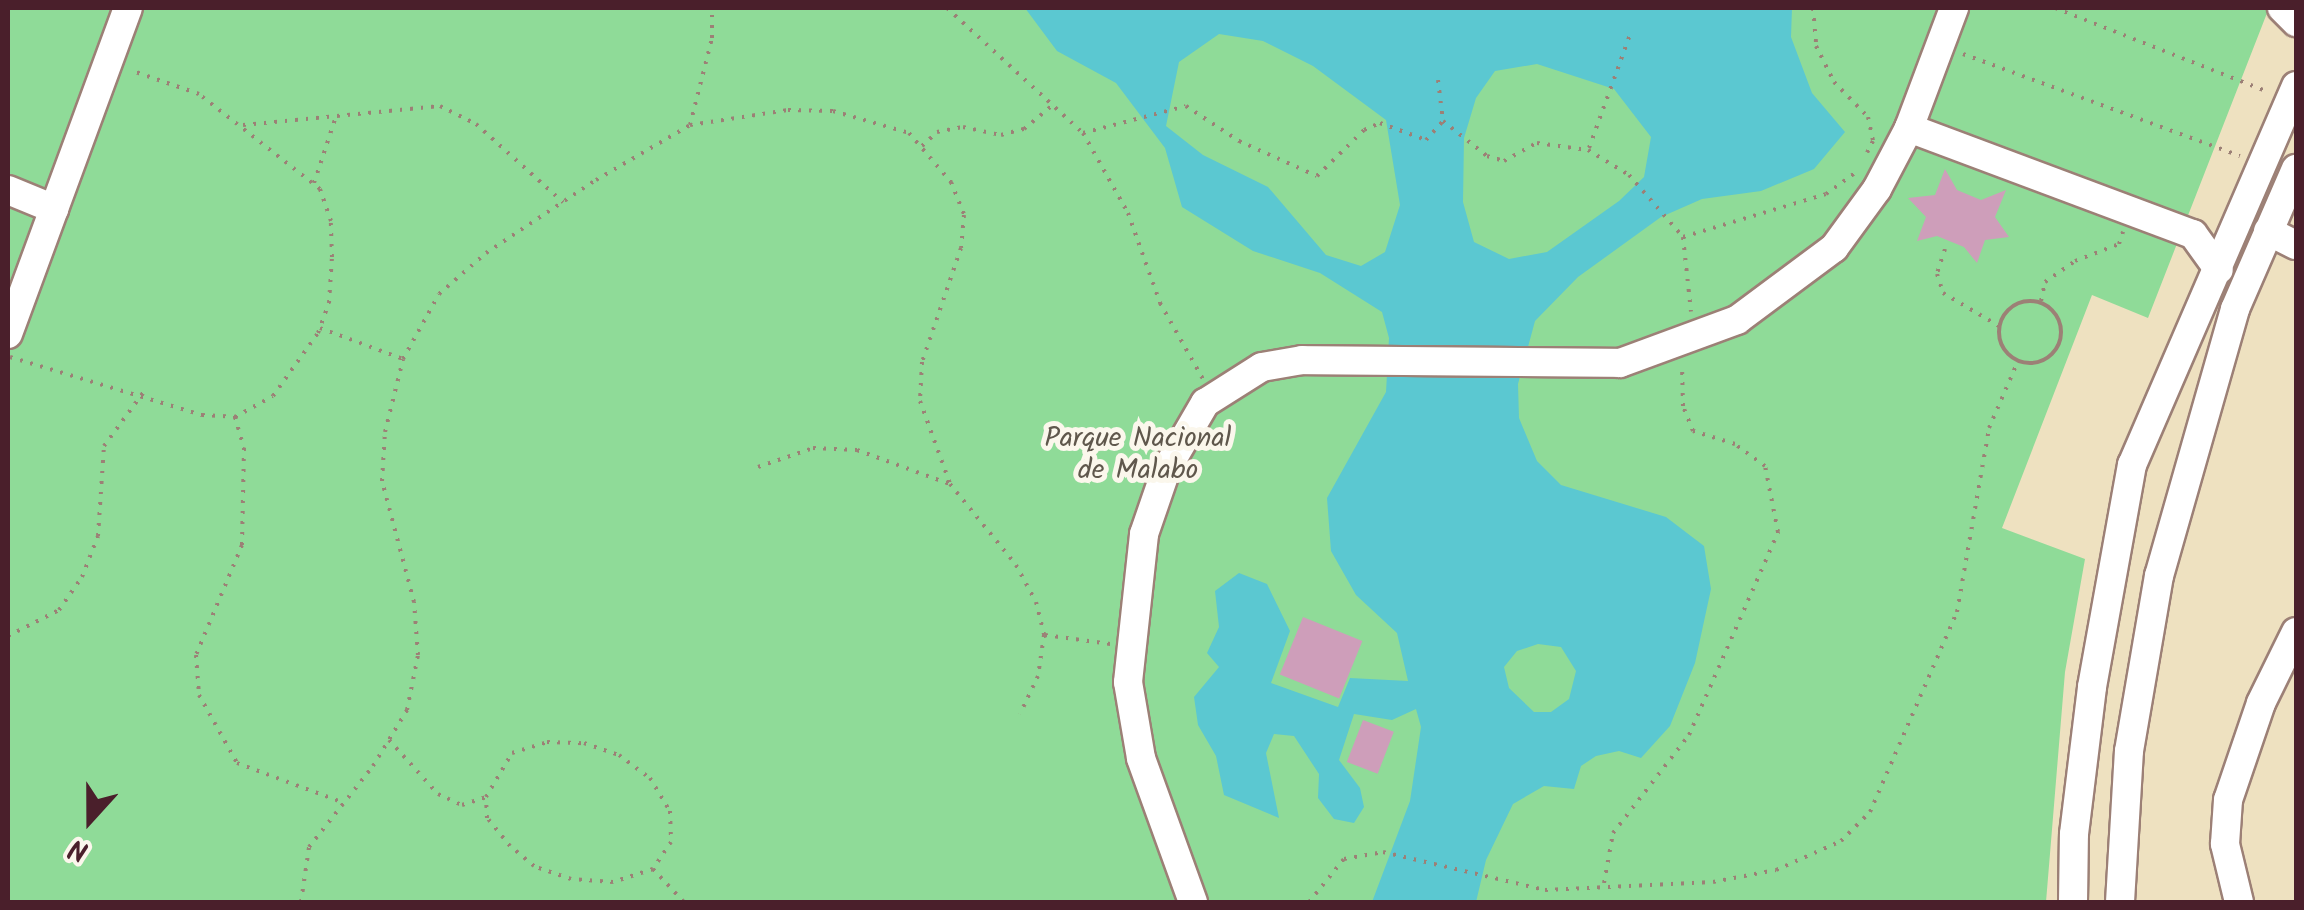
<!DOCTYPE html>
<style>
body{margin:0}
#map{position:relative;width:2304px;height:910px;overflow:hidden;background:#eee1c0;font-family:Kalam,sans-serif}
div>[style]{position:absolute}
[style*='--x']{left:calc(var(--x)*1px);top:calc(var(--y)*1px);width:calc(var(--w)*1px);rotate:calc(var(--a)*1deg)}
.green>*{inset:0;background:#8fdb98}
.water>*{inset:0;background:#5bc8d1}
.building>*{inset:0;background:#ce9eba;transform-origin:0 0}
.path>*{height:4px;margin-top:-2px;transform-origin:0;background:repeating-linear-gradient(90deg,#9c8076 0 2.5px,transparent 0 10.5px)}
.path>.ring{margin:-2px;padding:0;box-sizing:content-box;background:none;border:4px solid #9c8076;border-radius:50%}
.roads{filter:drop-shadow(2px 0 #9c8076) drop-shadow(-2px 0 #9c8076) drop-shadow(0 2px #9c8076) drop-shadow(0 -2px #9c8076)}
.minor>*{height:28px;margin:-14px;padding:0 14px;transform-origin:14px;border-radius:14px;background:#fff}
span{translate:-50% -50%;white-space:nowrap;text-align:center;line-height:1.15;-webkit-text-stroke:10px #fbf7ec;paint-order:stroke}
.park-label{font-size:28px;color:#5f574c}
.frame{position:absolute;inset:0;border:10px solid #4a1f2b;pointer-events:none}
.north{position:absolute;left:40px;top:770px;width:100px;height:100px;-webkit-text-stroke:8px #fbf7ec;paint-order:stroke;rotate:201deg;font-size:28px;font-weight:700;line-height:40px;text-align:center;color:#4a1f2b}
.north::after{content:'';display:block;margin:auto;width:35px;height:45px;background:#4a1f2b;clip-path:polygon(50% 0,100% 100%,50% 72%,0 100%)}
</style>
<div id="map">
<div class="green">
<i style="clip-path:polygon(8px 8px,2269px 8px,2148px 318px,2092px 295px,2002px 528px,2085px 559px,2065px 672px,2046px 902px,8px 902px)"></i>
</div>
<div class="water">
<i style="clip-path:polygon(evenodd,1025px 8px,1792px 8px,1791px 37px,1812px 93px,1845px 132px,1814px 169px,1761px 191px,1702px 199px,1661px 217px,1578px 277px,1535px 321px,1518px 384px,1519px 418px,1537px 461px,1561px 485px,1666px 517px,1704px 546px,1711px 589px,1695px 663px,1670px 726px,1641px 758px,1619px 751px,1596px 756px,1581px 766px,1574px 789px,1544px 786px,1513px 804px,1486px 860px,1476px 902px,1372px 902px,1410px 801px,1421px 727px,1416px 709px,1392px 720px,1354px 714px,1339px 760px,1360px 788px,1364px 807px,1354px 823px,1334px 819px,1318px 798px,1319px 774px,1294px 736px,1274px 734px,1266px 753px,1279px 818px,1224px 795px,1216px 756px,1198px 725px,1194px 697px,1219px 667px,1207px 653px,1219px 627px,1215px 591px,1239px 573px,1267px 584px,1290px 631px,1271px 683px,1338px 707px,1350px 678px,1408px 681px,1397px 633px,1356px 595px,1331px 551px,1327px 498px,1386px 392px,1389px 338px,1382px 312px,1320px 273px,1253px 251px,1182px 207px,1165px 148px,1116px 83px,1057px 51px,1025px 8px,1219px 34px,1263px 41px,1313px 66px,1386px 120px,1400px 205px,1385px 252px,1361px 266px,1326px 255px,1268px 187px,1203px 155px,1166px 126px,1179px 62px,1219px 34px,1025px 8px,1537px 64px,1614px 89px,1651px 137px,1644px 177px,1619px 201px,1547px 252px,1509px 259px,1474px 242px,1463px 202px,1464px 138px,1476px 98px,1495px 71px,1537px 64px,1025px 8px,1538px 644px,1561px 647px,1576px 671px,1569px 699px,1551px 712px,1534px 712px,1509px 688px,1504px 667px,1517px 651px,1538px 644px)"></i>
</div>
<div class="building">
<i style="clip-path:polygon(1945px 169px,1957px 190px,1981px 200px,2006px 190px,1995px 217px,2009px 237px,1985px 240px,1977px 263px,1964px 247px,1937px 236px,1917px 241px,1926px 217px,1908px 198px,1935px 195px)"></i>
<i style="left:1303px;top:617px;width:64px;height:62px;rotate:22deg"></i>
<i style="left:1363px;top:720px;width:33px;height:45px;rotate:21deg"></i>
</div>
<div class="path">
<i style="--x:947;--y:8;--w:185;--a:42.6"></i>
<i style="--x:1083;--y:133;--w:92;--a:60.6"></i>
<i style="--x:1128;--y:213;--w:96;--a:70.4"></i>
<i style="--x:1160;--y:303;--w:87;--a:60.5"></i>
<i style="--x:1813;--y:8;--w:38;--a:85"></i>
<i style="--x:1816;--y:46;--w:40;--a:63.4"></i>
<i style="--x:1834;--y:82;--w:49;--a:45.8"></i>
<i style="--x:1868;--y:117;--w:25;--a:78"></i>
<i style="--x:1873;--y:141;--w:13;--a:117"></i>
<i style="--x:2055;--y:8;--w:229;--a:21.5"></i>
<i style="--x:1963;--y:54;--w:295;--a:20.2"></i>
<i style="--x:1438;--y:80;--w:41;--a:83"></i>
<i style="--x:243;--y:125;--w:198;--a:-5.5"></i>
<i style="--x:440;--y:106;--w:40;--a:26.6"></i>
<i style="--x:476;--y:124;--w:117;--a:41.9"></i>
<i style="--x:690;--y:125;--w:90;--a:-75.8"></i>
<i style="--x:712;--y:38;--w:30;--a:-90"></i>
<i style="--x:1083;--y:133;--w:106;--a:-14.7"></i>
<i style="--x:1186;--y:106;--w:64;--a:33.4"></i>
<i style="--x:1239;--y:141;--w:85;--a:24.2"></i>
<i style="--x:1317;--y:176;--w:66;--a:-44.4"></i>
<i style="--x:1364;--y:130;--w:17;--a:-24"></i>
<i style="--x:1380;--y:123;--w:49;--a:20.3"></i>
<i style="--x:1426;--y:140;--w:25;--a:-48"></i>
<i style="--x:1443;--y:121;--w:56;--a:38.5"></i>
<i style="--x:1487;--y:156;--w:18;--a:16"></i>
<i style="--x:1504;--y:161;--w:38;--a:-29"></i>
<i style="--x:1537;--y:143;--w:51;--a:7.8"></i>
<i style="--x:1588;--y:150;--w:48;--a:31.4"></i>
<i style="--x:1629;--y:175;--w:82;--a:48.9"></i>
<i style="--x:1683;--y:237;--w:75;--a:83.9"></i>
<i style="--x:922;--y:146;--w:21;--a:-43"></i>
<i style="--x:937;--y:132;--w:26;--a:-11"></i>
<i style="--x:963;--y:127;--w:39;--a:12"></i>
<i style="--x:1001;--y:135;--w:24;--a:-15"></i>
<i style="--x:1024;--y:129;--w:39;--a:-40"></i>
<i style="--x:1589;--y:148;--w:120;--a:-70.1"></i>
<i style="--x:314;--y:183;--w:71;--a:-71.8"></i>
<i style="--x:1683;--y:237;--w:149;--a:-16.7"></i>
<i style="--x:1826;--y:194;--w:41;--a:-36"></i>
<i style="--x:1945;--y:249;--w:26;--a:108"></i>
<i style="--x:1937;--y:274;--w:20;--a:72"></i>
<i style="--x:1943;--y:293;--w:65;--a:30.5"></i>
<i class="ring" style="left:1999px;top:301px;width:58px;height:58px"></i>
<i style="--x:2041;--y:301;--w:19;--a:-78"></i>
<i style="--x:2045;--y:282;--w:37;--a:-35"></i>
<i style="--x:2075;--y:261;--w:47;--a:-21.1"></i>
<i style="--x:2119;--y:244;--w:13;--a:-72"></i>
<i style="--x:320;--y:328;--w:89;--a:20.5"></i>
<i style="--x:10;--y:357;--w:201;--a:16.8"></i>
<i style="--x:202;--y:415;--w:33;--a:3"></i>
<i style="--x:235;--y:417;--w:43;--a:-28.9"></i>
<i style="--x:273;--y:396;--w:77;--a:-54.5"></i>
<i style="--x:318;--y:333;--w:32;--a:-70"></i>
<i style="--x:329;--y:303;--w:46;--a:-86.3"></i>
<i style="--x:332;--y:257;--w:36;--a:-92"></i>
<i style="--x:331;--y:221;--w:34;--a:-109"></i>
<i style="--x:320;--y:189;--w:154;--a:-141.9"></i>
<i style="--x:199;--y:94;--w:73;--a:-160.8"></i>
<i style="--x:235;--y:417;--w:32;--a:74"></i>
<i style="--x:244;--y:448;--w:97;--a:91.2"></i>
<i style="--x:242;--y:545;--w:119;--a:112.7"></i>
<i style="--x:196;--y:655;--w:40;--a:85.7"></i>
<i style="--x:199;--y:695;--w:78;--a:60.8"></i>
<i style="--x:237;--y:763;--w:112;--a:20.4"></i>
<i style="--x:758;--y:467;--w:58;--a:-19.1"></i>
<i style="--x:813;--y:448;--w:44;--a:2.6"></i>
<i style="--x:857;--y:450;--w:99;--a:20.1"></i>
<i style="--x:950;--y:484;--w:104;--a:50.8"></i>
<i style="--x:1016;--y:565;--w:42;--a:61.6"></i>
<i style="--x:1036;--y:602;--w:34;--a:76"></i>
<i style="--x:1044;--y:635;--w:41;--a:98.3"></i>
<i style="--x:1038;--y:676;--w:42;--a:115.3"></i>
<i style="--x:1045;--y:635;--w:66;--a:7.9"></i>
<i style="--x:8;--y:636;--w:57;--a:-27"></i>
<i style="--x:59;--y:610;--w:40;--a:-55.1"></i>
<i style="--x:82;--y:577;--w:44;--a:-68.7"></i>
<i style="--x:98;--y:536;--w:90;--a:-86.2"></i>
<i style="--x:104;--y:446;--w:66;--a:-53.7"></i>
<i style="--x:389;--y:740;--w:73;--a:47.8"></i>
<i style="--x:438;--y:794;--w:26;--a:25"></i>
<i style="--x:462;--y:805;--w:25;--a:-18"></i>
<i style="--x:547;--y:742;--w:37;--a:2"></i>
<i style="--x:584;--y:743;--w:37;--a:19"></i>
<i style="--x:619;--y:755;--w:39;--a:37"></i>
<i style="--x:650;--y:778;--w:39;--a:59"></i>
<i style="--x:670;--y:811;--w:31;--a:88"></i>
<i style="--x:671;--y:842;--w:32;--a:124"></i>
<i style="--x:653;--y:869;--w:42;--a:162"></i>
<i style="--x:613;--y:882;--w:42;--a:-175.9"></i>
<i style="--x:571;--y:879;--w:39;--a:-161"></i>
<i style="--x:534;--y:866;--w:31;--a:-140"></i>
<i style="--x:510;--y:846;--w:36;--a:-129"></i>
<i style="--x:487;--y:818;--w:21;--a:-93"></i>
<i style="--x:486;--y:797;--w:51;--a:-59.4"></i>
<i style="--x:512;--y:753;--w:37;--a:-17"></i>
<i style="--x:653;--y:869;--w:45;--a:46.8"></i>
<i style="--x:1604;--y:883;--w:51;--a:-79.8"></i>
<i style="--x:1613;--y:833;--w:124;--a:-52.2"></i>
<i style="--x:1689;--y:735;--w:222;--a:-66.3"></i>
<i style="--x:1778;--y:532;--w:67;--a:-101.1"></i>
<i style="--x:1765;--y:466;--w:37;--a:-144"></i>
<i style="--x:1735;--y:444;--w:44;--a:-162.8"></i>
<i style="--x:1693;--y:431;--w:27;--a:-112"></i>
<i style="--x:1683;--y:406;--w:42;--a:-91.4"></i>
<i style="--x:301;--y:902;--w:56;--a:-81.7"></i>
<i style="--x:309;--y:847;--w:103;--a:-51.7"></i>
<i style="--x:373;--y:766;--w:66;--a:-58.7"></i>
<i style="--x:407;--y:710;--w:56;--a:-78.7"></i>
<i style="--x:418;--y:655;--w:53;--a:-94.3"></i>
<i style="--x:414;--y:602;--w:125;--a:-104.8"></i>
<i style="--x:382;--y:481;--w:49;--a:-86.5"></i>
<i style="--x:385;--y:432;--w:75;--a:-76.1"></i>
<i style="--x:403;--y:359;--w:74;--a:-61"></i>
<i style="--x:439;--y:294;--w:62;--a:-41.1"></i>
<i style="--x:486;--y:253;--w:132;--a:-33.6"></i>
<i style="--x:596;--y:180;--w:109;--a:-30.3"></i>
<i style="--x:690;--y:125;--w:99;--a:-8.7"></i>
<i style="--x:788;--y:110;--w:45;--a:1.3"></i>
<i style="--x:833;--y:111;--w:79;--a:16.1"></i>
<i style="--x:909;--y:133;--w:65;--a:49.4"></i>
<i style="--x:951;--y:182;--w:35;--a:68"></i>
<i style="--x:964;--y:215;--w:33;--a:95"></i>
<i style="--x:961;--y:248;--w:120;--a:108.9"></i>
<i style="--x:922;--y:362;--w:39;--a:93"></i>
<i style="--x:920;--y:401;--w:88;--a:70.1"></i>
<i style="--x:1309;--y:902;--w:55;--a:-50.9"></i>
<i style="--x:1344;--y:859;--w:40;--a:-10"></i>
<i style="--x:1383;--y:852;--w:166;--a:13.2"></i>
<i style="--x:1545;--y:890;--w:168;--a:-2.7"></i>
<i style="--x:1713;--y:882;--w:64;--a:-10.8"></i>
<i style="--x:1776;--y:870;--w:71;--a:-24"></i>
<i style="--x:1841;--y:841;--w:41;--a:-45"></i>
<i style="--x:1870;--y:812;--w:218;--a:-66.5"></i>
<i style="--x:1957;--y:612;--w:187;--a:-80.1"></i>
<i style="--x:1989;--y:428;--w:73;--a:-66.6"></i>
</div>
<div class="roads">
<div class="minor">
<i style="--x:2282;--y:8;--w:20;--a:45"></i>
<i style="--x:1909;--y:128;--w:303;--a:20.5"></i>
<i style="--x:2193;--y:234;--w:44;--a:54.2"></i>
<i style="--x:8;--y:190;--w:50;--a:22.4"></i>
<i style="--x:2268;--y:231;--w:31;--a:27"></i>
<i style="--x:8;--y:334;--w:347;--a:-69.8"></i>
<i style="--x:1193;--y:902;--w:153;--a:-109.9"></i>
<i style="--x:1141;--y:758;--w:77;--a:-99.7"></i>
<i style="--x:1128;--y:682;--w:149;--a:-83.8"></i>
<i style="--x:1144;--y:534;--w:68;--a:-71"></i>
<i style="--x:1166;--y:470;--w:78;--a:-59.8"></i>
<i style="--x:1205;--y:403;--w:67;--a:-32.3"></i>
<i style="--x:1262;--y:367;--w:41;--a:-9.9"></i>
<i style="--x:1302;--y:360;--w:318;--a:0.5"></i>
<i style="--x:1620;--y:363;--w:125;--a:-20.2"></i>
<i style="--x:1737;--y:320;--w:121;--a:-36.6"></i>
<i style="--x:1834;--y:248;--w:73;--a:-53.9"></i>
<i style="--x:1877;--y:189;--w:69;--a:-62.3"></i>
<i style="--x:1909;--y:128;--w:128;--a:-69.4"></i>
<i style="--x:2073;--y:902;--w:68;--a:-89.2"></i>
<i style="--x:2074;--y:834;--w:148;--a:-83"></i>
<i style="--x:2092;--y:687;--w:226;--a:-79.8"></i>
<i style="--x:2132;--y:465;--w:413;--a:-66.6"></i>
<i style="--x:2120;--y:902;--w:151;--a:-86.6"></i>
<i style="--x:2129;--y:751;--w:178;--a:-80.3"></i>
<i style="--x:2159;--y:576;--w:278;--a:-74.1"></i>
<i style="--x:2235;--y:309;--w:153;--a:-66.5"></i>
<i style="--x:2239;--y:902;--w:60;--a:-103.6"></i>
<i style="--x:2225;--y:844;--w:44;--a:-86.1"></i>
<i style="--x:2228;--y:800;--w:102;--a:-71.2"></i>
<i style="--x:2261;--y:703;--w:79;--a:-63.8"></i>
</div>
</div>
<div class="park-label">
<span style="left:1138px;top:455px">Parque Nacional<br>de Malabo</span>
</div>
<div class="frame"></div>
<div class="north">N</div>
</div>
